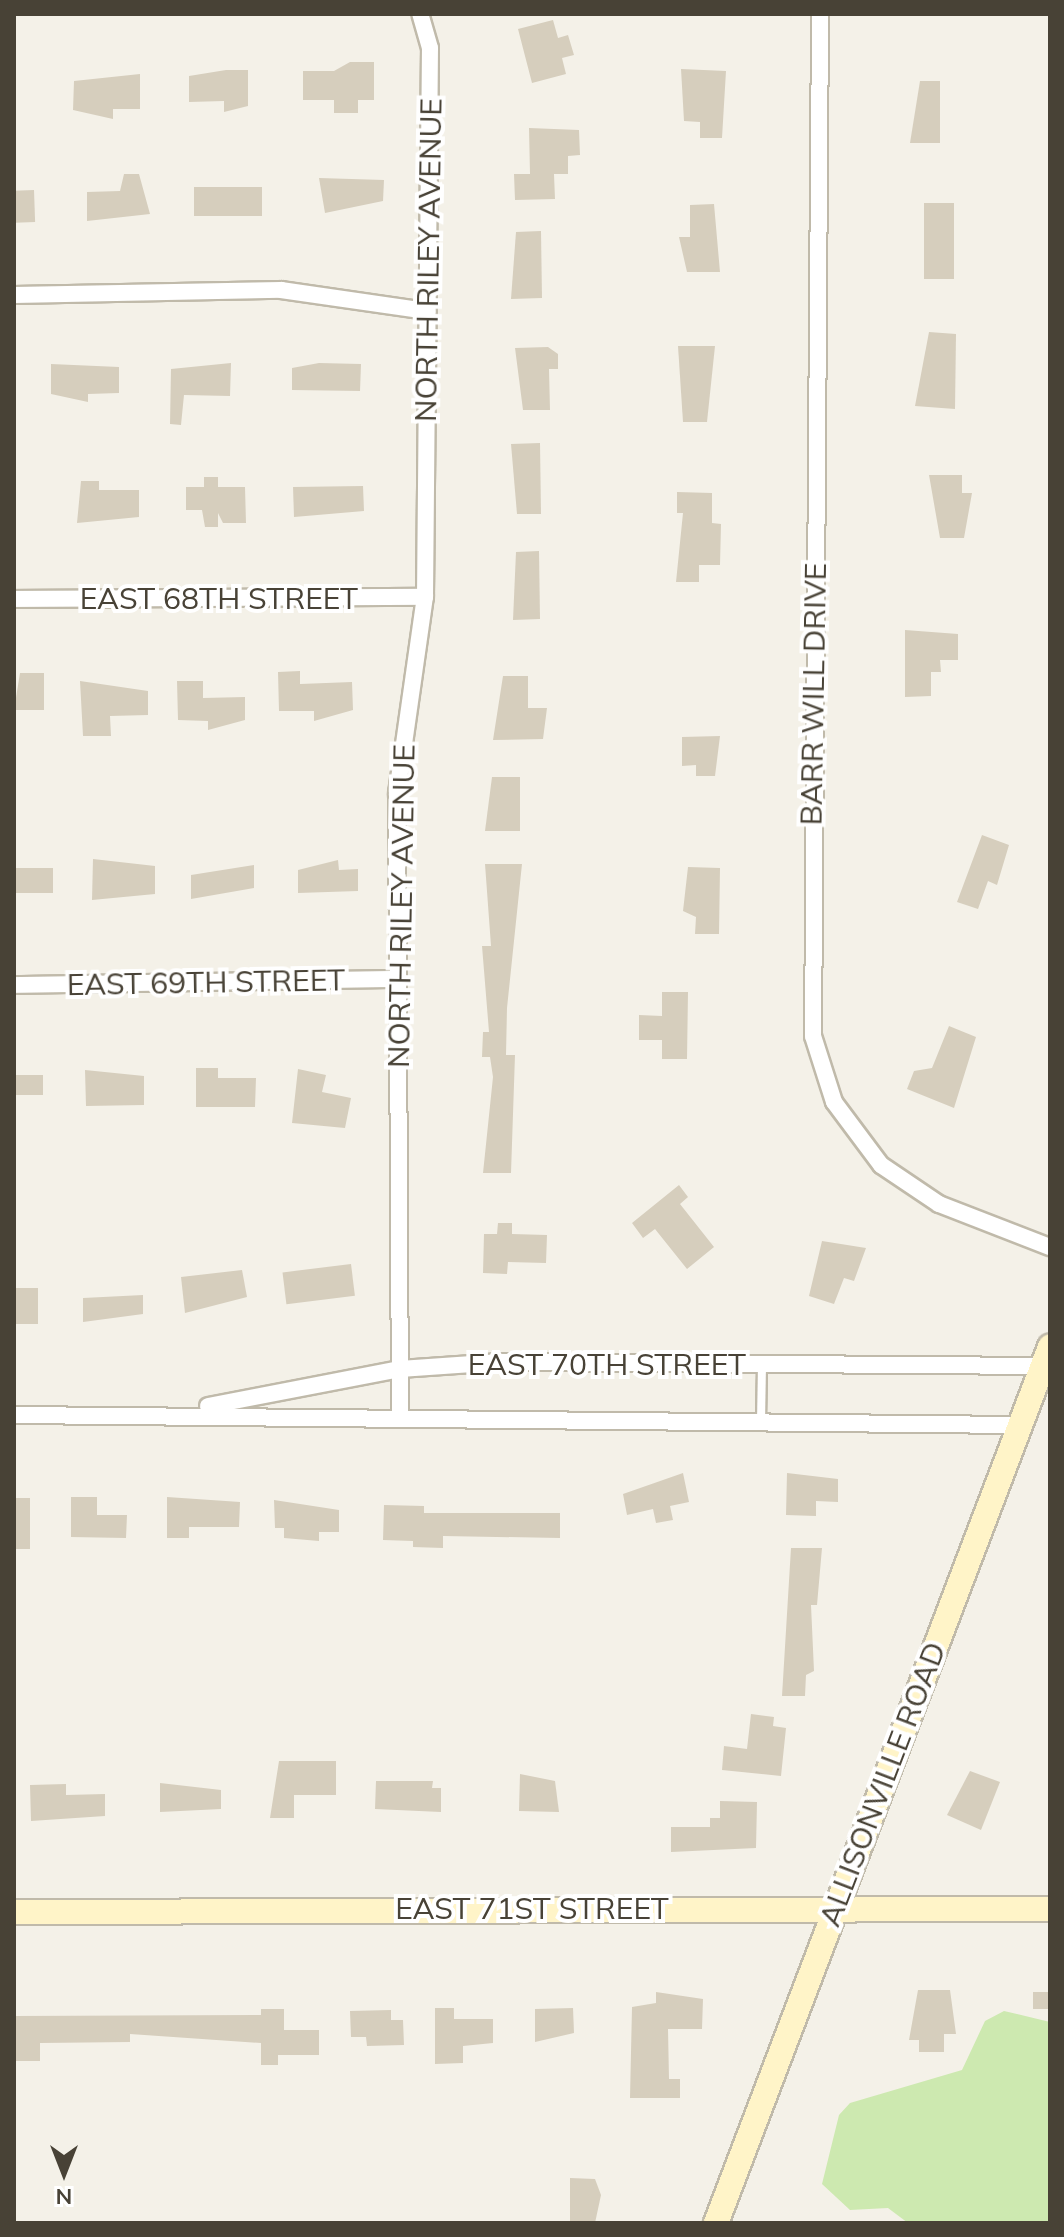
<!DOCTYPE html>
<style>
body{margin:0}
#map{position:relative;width:1064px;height:2237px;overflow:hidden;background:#f4f1e8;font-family:Mulish,sans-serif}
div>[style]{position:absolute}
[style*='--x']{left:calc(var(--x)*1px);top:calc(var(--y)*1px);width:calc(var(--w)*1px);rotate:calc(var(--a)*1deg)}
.green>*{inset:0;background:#cde9b0}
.building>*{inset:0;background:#d6cebd;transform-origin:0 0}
.roads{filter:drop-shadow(2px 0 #c0baaa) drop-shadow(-2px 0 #c0baaa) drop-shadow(0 2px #c0baaa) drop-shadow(0 -2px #c0baaa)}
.lane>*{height:8px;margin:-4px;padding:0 4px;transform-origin:4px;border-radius:4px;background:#fff}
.street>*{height:16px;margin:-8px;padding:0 8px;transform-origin:8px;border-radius:8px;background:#fff}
.secondary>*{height:24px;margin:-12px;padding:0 12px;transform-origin:12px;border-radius:12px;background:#fff4c8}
span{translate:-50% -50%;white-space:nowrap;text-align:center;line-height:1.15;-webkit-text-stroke:8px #fff;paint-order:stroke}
.street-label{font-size:30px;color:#484236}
.frame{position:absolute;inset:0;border:16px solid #484236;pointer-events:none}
.north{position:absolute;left:24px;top:2133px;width:80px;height:80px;-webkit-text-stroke:6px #fff;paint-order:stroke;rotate:180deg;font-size:22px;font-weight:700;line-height:32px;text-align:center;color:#484236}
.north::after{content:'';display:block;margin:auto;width:28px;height:36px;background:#484236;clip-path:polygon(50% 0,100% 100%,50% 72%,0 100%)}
</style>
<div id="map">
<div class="green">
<i style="clip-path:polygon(1004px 2011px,1050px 2022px,1050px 2223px,908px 2223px,888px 2208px,850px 2210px,822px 2184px,839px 2115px,850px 2103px,962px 2070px,985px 2021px)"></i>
</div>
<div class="building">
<i style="clip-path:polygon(553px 20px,558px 38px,568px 35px,574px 55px,562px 58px,566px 74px,532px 83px,518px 29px)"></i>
<i style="clip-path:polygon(350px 62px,374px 62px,374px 100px,358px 100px,358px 113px,334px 113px,334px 100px,303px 100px,303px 71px,334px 71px)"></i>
<i style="clip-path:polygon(681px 69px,726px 71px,722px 138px,700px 138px,700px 122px,684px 121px)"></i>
<i style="clip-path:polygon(226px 70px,248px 70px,248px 106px,224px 112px,224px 101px,189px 102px,189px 76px)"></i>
<i style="clip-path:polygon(140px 74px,140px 109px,113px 109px,113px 119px,73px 110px,74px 81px)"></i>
<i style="clip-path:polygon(920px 81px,940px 81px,940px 143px,910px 143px)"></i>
<i style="clip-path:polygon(529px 128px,579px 130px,580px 155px,568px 156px,568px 174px,554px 174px,555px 199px,515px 200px,514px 174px,530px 174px)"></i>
<i style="clip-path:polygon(124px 174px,139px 174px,150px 214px,87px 221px,87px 192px,120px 191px)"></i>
<i style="clip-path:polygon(319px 178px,384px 180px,383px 201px,325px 213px)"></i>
<i style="left:262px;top:187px;width:29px;height:68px;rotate:90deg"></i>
<i style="left:34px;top:190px;width:32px;height:20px;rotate:88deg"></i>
<i style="left:924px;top:203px;width:30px;height:76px"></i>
<i style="clip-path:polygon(714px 204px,720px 272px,687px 272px,679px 237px,690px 237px,690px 205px)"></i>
<i style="clip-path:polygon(541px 231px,542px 298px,511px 299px,516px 232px)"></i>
<i style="clip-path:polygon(929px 332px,956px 334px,955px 409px,915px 406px)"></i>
<i style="clip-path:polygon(678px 346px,715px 346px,707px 422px,683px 422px)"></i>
<i style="clip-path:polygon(548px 347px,558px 354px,558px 369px,549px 369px,550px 410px,523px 410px,515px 348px)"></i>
<i style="clip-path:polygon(231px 363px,230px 396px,184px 395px,181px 425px,170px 424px,171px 369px)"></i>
<i style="clip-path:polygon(319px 363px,361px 364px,360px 391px,292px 390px,292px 368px)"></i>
<i style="clip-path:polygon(51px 364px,119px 367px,119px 393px,88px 394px,88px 402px,51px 394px)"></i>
<i style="clip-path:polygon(540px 443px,541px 514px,517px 514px,511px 444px)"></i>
<i style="clip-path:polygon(929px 475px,962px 475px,962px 493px,972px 493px,964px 538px,940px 538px)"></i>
<i style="clip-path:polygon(204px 477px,218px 477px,218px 487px,245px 487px,246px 523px,223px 523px,218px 513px,218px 527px,205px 527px,202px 510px,186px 510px,186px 487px,204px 487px)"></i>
<i style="clip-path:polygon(81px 481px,99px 481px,99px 490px,139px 490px,139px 517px,77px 523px)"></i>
<i style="clip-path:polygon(363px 486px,364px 511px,294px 517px,293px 487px)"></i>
<i style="clip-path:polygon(677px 492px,712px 493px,712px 523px,721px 524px,720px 565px,699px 565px,699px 582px,676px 582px,683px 513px,677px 513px)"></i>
<i style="clip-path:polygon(539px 551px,540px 619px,513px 620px,516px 552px)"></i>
<i style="clip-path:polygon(905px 630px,958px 634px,958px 660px,940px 660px,941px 672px,931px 672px,931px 696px,905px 697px)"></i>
<i style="clip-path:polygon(300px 671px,300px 684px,352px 682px,353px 710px,314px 721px,314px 711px,279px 711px,278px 672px)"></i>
<i style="clip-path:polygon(20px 673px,44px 673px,44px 710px,14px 710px)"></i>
<i style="clip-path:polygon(503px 676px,528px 676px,528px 708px,547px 708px,543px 739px,493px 740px)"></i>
<i style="clip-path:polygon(80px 681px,148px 691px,148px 715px,110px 716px,111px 736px,83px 736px)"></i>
<i style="clip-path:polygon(177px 681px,203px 681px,203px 698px,245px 697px,245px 720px,208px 730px,208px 721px,178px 720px)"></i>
<i style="clip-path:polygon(720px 736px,715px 776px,696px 776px,696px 765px,682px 766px,682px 737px)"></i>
<i style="clip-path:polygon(492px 777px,520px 777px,520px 831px,485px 831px)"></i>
<i style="clip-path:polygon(982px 835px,1009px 845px,997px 885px,988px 881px,978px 909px,957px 902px)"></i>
<i style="clip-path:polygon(93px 859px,155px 866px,155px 894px,92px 900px)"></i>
<i style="clip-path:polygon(338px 860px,339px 870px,358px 869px,358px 891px,298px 893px,298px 870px)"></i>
<i style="clip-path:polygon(485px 864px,522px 864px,507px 1008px,506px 1055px,515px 1055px,511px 1173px,483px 1173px,493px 1077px,490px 1057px,482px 1057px,483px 1032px,489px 1032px,482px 946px,491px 946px)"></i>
<i style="clip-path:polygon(254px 865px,254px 888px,191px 899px,191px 875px)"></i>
<i style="clip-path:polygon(688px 867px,720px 868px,719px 934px,695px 934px,696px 917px,683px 911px)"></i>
<i style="left:14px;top:868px;width:39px;height:25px"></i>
<i style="clip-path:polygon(662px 992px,688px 992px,687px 1059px,662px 1059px,662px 1040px,639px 1040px,639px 1015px,662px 1016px)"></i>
<i style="clip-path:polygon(949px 1026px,976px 1037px,954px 1108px,907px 1089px,914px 1071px,932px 1068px)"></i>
<i style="clip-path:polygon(196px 1068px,218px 1068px,218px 1078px,256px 1078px,255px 1107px,196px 1107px)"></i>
<i style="clip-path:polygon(298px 1069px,326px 1075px,322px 1092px,351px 1098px,345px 1128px,292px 1123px)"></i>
<i style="clip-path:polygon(85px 1070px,144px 1076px,144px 1105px,86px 1106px)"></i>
<i style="left:43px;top:1075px;width:20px;height:29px;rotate:90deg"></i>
<i style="clip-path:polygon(679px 1185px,688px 1197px,680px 1204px,714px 1247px,687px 1269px,655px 1229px,643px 1238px,632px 1223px)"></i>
<i style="clip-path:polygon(498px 1223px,512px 1223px,512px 1234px,547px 1235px,546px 1263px,508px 1262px,507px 1274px,483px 1273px,484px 1234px,497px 1234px)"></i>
<i style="clip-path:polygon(822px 1241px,866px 1248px,854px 1281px,844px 1278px,834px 1304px,809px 1296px)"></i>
<i style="left:351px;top:1264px;width:32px;height:69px;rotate:83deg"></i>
<i style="clip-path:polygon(242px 1270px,247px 1297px,185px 1313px,181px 1277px)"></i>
<i style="left:14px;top:1288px;width:24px;height:36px"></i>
<i style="clip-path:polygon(143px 1295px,143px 1314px,83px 1322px,83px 1298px)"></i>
<i style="clip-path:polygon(683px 1473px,689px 1502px,670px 1506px,673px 1520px,656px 1523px,653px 1509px,627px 1515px,623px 1494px)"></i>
<i style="clip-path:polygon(787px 1473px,838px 1479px,838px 1502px,816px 1501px,816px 1516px,786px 1515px)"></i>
<i style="clip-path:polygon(71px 1497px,97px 1497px,97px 1515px,127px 1515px,126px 1538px,71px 1537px)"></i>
<i style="clip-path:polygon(167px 1497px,240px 1502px,239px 1527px,189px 1527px,189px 1538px,167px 1538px)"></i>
<i style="left:14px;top:1498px;width:16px;height:51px"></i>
<i style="clip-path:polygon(274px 1500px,339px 1510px,339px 1532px,319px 1532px,319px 1541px,284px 1538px,284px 1528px,275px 1528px)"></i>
<i style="clip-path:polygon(384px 1505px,424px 1506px,424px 1513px,560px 1513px,560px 1538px,443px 1536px,443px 1548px,413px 1547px,413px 1541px,383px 1540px)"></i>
<i style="clip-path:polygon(791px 1548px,822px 1548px,817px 1605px,811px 1605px,814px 1671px,806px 1675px,805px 1696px,782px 1696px)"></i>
<i style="clip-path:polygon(751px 1714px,774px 1717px,773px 1726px,786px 1728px,781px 1776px,722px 1770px,724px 1746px,747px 1749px)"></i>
<i style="clip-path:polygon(279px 1761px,336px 1761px,336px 1795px,294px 1795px,294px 1818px,270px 1818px)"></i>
<i style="clip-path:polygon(970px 1771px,1000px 1782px,981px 1830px,947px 1815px)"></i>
<i style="clip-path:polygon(520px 1774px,555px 1781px,559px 1812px,519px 1811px)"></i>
<i style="clip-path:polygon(376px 1781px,433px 1781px,432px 1788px,441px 1788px,441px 1812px,375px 1809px)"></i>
<i style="clip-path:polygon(160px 1783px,221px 1790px,221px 1809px,160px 1812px)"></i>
<i style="clip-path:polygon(66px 1784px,66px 1795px,105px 1794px,105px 1816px,31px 1821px,30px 1785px)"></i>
<i style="clip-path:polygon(720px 1801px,757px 1802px,756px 1848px,671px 1852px,671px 1827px,710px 1827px,710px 1818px,720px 1818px)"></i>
<i style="clip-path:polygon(918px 1990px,950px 1990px,956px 2034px,944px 2034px,944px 2052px,919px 2052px,919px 2040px,909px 2040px)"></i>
<i style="clip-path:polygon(656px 1992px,703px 1999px,702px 2029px,668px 2029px,669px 2079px,680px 2079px,680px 2098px,630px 2098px,632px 2007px,656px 2003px)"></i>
<i style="left:1033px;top:1992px;width:15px;height:17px"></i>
<i style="clip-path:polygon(435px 2008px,454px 2008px,454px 2019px,493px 2019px,493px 2043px,463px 2046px,463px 2063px,435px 2064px)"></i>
<i style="clip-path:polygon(573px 2008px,574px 2033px,535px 2042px,535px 2009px)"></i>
<i style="clip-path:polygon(261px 2009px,284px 2009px,284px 2030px,319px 2030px,319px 2055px,278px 2055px,278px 2065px,261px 2065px,261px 2043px,130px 2034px,130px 2042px,40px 2043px,40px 2061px,14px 2061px,14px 2016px,261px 2015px)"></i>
<i style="clip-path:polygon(391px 2010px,391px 2020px,403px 2020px,404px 2045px,367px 2046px,366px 2037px,351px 2037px,350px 2011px)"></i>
<i style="clip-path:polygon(570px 2178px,595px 2179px,601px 2195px,595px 2223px,570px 2223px)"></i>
</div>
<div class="roads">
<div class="lane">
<i style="--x:761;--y:1422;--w:58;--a:-89"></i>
</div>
<div class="street">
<i style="--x:820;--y:14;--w:1022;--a:90.39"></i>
<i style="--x:813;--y:1036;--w:69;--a:72.3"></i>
<i style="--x:834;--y:1102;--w:79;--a:53.3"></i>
<i style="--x:881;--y:1165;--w:70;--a:33.9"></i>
<i style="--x:939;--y:1204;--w:119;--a:21.2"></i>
<i style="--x:14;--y:295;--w:267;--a:-1.1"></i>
<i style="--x:281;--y:290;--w:148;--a:8.2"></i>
<i style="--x:14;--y:599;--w:411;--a:-0.3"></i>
<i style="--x:14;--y:985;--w:384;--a:-0.9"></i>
<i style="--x:208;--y:1406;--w:196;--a:-10.9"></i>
<i style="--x:400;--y:1369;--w:101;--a:-4"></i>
<i style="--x:501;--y:1362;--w:542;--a:0.42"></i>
<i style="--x:14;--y:1415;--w:1006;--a:0.57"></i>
<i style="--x:400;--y:1417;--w:624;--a:-90.28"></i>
<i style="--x:397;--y:793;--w:198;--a:-81.9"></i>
<i style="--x:425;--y:597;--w:549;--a:-89.48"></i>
<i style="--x:430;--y:48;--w:35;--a:-106"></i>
</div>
<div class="secondary">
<i style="--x:14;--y:1912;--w:1036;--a:-0.17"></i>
<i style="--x:716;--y:2223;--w:938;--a:-69.13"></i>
</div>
</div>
<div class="street-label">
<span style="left:428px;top:260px;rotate:-89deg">NORTH RILEY AVENUE</span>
<span style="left:219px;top:598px">EAST 68TH STREET</span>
<span style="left:813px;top:694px;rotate:-89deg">BARR WILL DRIVE</span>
<span style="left:401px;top:906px;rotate:-89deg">NORTH RILEY AVENUE</span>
<span style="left:206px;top:982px;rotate:-1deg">EAST 69TH STREET</span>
<span style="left:607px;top:1364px">EAST 70TH STREET</span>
<span style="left:882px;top:1784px;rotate:-69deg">ALLISONVILLE ROAD</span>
<span style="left:532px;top:1908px">EAST 71ST STREET</span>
</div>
<div class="frame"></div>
<div class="north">N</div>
</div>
